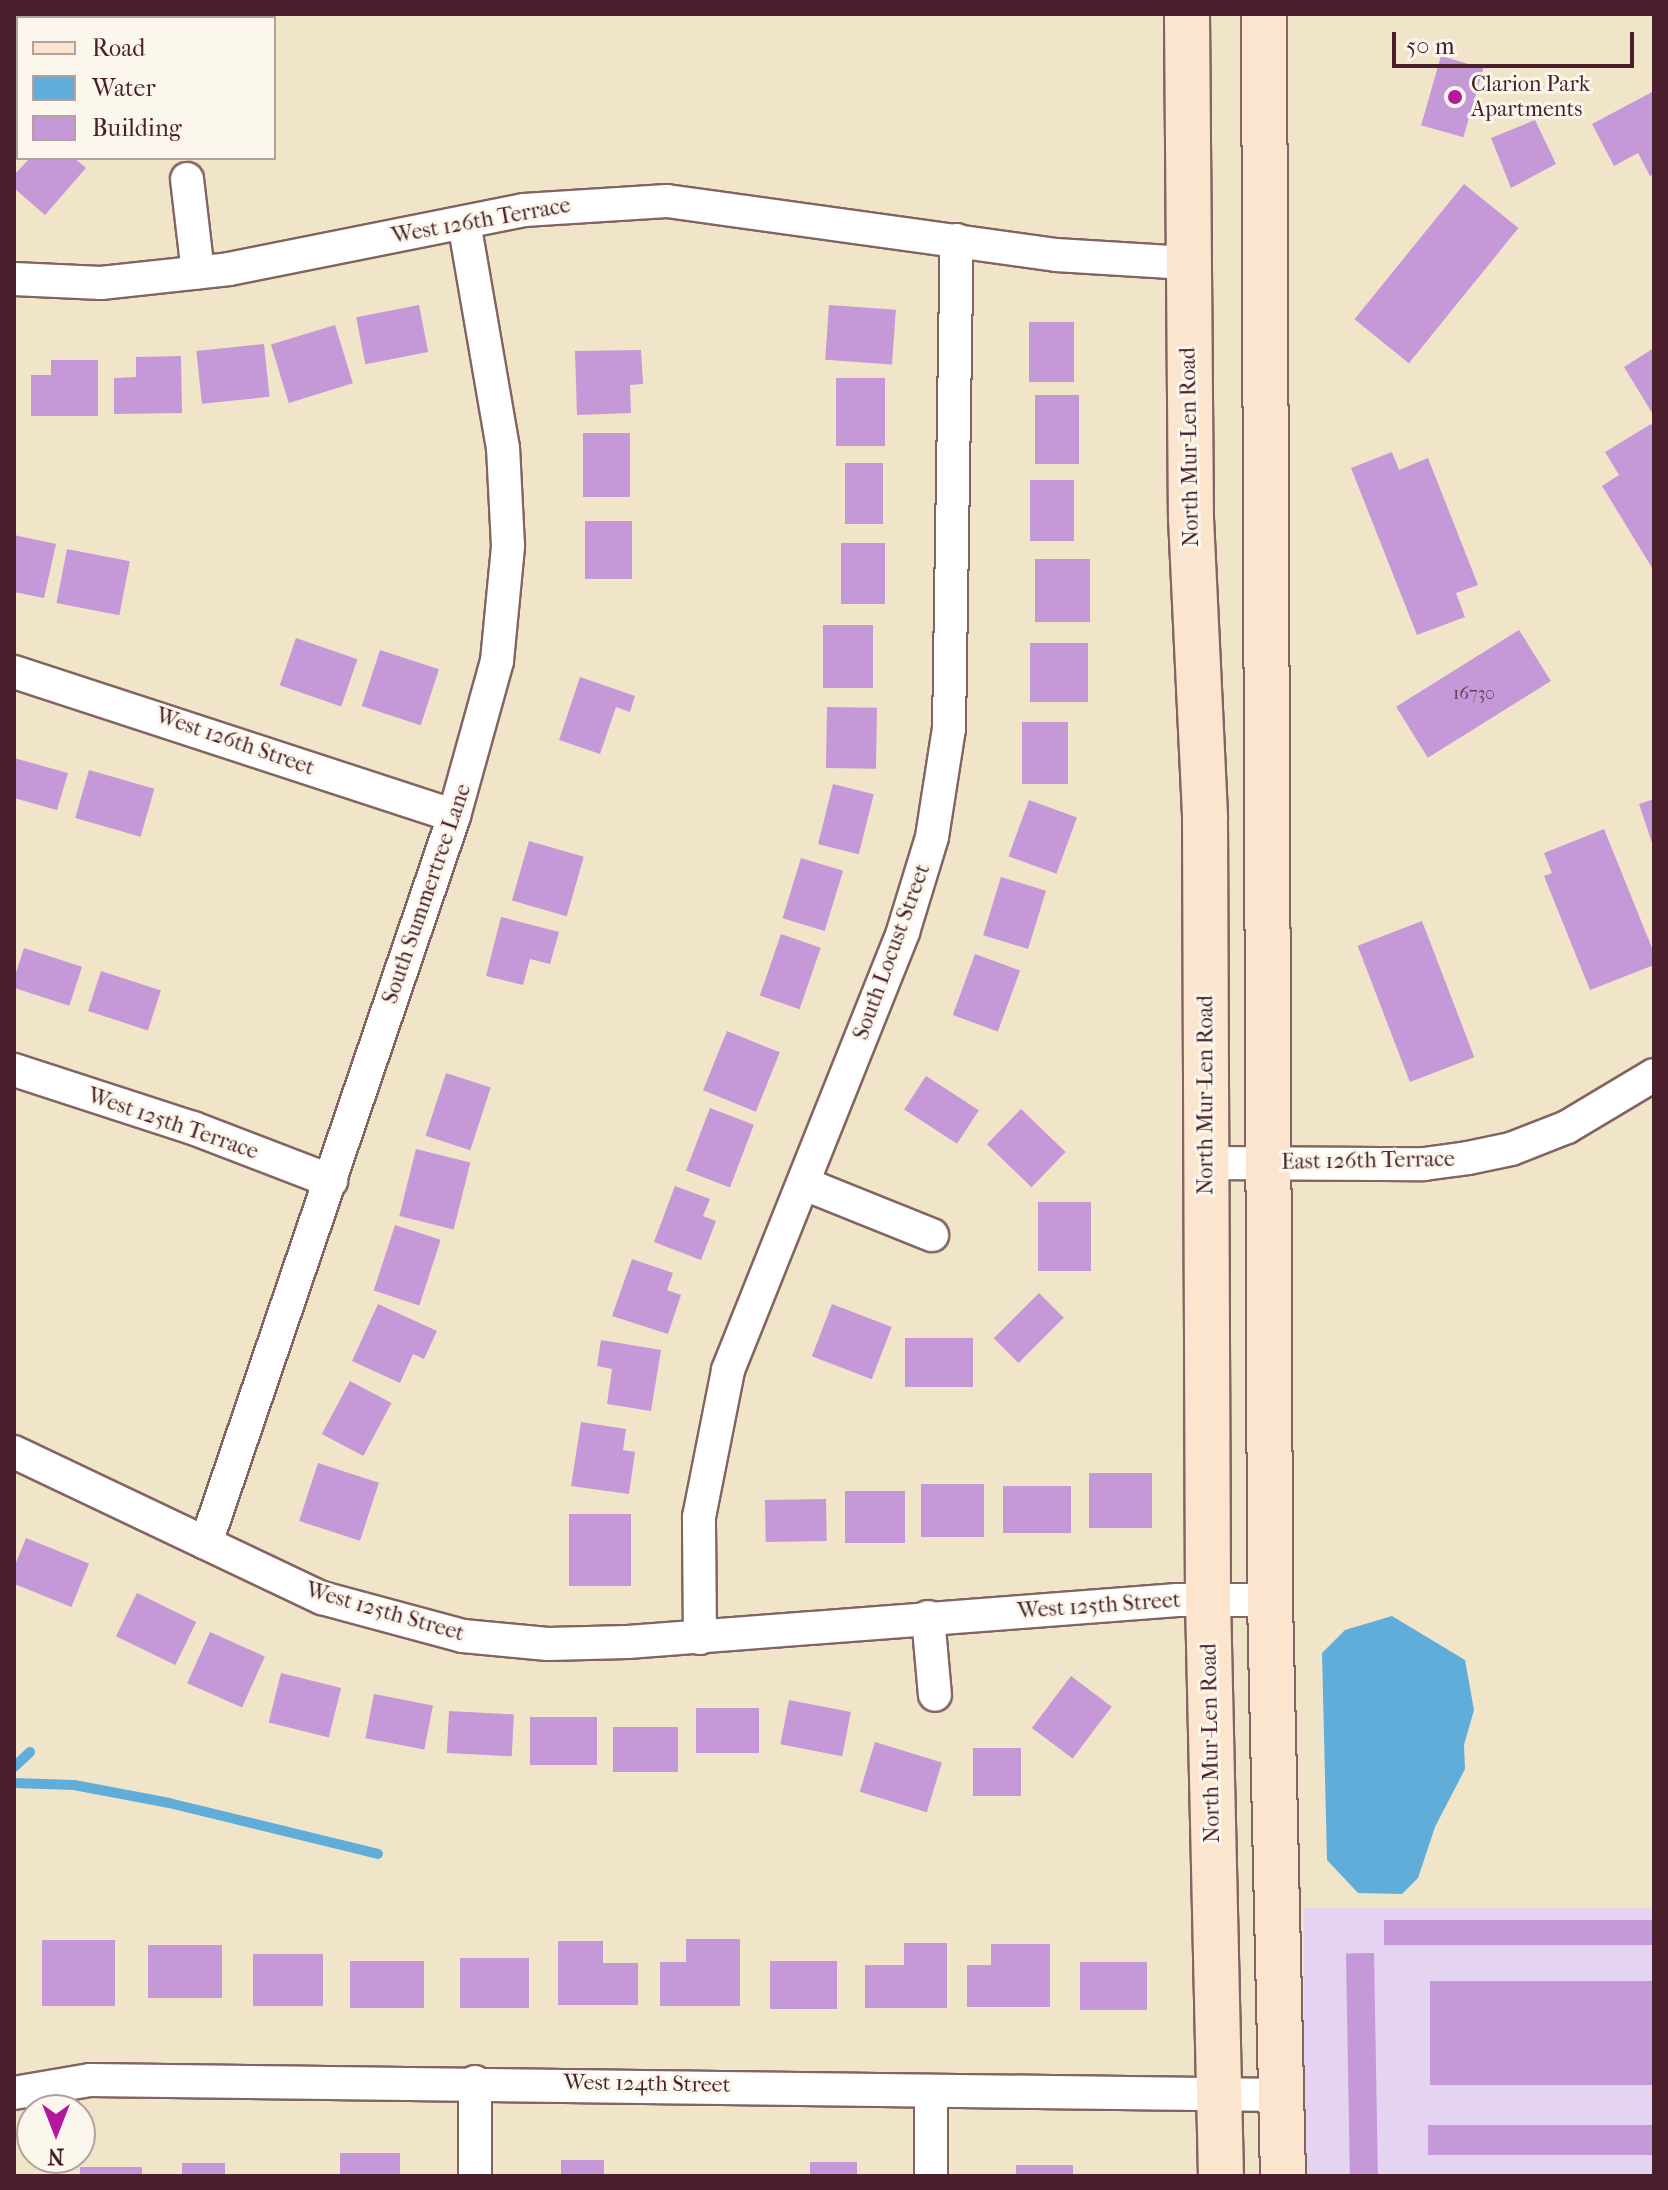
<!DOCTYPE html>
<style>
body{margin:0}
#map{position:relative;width:1668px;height:2190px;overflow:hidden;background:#f1e5c9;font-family:"IM FELL French Canon",serif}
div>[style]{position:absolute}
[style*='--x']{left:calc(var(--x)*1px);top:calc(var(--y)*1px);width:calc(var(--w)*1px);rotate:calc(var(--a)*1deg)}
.built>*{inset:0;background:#e4d3f1;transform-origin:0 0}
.water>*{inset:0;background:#60add9}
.stream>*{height:10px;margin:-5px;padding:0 5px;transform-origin:5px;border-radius:5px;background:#60add9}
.building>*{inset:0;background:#c598d8;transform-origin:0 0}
.roads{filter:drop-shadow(2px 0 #846462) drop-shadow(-2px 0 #846462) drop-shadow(0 2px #846462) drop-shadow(0 -2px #846462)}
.street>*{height:32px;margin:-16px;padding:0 16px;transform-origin:16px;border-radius:16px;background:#fff}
.secondary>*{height:44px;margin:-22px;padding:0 22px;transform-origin:22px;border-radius:22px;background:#fce5cf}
.dots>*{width:22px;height:22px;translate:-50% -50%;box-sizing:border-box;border:4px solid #fbf7ec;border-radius:50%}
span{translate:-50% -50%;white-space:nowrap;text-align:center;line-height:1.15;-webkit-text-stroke:6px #fbf7ec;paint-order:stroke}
.number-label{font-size:18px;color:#693d56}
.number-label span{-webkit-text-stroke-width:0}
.poi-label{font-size:22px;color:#4a1f2b}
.left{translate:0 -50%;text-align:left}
.street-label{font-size:22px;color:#4a1f2b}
.frame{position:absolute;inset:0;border:16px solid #4a1f2b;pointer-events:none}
.legend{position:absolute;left:16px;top:16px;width:260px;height:144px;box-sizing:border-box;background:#fbf7ec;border:2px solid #b4a19f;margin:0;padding:10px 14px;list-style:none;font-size:24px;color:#4a1f2b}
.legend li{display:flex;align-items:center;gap:16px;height:40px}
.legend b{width:40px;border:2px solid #b4a19f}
.north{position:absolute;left:16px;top:2094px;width:80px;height:80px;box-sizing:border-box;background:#fbf7ec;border:2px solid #b4a19f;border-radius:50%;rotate:180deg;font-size:22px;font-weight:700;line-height:32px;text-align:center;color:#4a1f2b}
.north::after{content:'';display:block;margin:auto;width:28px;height:36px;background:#b5179e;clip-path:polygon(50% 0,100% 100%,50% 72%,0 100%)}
.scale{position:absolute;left:1392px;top:32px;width:242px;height:36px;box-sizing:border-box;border:4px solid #4a1f2b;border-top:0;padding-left:10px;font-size:24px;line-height:28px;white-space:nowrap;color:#4a1f2b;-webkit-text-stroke:6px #fbf7ec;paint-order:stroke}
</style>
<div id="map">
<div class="built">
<i style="left:1654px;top:1908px;width:268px;height:350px;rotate:90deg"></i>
</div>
<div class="water">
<i style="clip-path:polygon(1392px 1616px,1465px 1660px,1474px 1710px,1464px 1745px,1465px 1769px,1435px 1827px,1418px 1878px,1402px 1894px,1358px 1893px,1327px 1860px,1322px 1653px,1345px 1630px)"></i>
</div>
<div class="stream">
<i style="--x:14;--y:1767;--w:22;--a:-43"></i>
<i style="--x:14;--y:1783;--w:60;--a:1.9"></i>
<i style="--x:74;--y:1785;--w:97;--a:10.7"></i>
<i style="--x:169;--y:1803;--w:215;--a:13.7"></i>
</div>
<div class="building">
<i style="left:1441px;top:56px;width:44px;height:72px;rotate:16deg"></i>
<i style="clip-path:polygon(1654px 91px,1654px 174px,1650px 176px,1638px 153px,1614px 166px,1592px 124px)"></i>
<i style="clip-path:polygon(1535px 120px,1556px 164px,1511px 188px,1491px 138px)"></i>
<i style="clip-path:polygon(30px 158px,74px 158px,86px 168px,45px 215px,14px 188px,14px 175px)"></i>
<i style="left:1464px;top:184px;width:70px;height:174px;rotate:39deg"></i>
<i style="left:419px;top:305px;width:48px;height:64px;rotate:79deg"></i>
<i style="left:829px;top:305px;width:67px;height:55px;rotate:4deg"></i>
<i style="left:1029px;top:322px;width:45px;height:60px"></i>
<i style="left:335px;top:325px;width:61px;height:67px;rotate:73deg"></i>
<i style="left:264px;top:344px;width:53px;height:68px;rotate:84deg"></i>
<i style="clip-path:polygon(1654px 348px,1654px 416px,1624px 367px)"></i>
<i style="clip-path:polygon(641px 350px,643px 384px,630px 385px,631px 413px,577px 415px,575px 351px)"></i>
<i style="clip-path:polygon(181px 356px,182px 413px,114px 414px,114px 378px,136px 377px,136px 357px)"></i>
<i style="clip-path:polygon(51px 360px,98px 360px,98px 416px,31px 416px,31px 375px,51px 375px)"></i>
<i style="left:836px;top:378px;width:49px;height:68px"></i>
<i style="left:1035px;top:395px;width:44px;height:69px"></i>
<i style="clip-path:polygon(1651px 424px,1654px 429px,1654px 571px,1602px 486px,1619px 475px,1605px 452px)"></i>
<i style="left:583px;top:433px;width:47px;height:64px"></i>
<i style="clip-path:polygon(1392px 452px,1399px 470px,1428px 458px,1478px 585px,1456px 593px,1465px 617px,1417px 635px,1351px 468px)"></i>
<i style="left:845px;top:463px;width:38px;height:61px"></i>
<i style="left:1030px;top:480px;width:44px;height:61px"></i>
<i style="left:585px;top:521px;width:47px;height:58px"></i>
<i style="clip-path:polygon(14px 535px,56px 544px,44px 598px,14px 592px)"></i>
<i style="left:841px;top:543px;width:44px;height:61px"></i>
<i style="left:67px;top:549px;width:64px;height:55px;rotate:11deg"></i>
<i style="left:1035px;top:559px;width:55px;height:63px"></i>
<i style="left:823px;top:625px;width:50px;height:63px"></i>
<i style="left:1519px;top:630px;width:60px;height:145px;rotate:58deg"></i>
<i style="left:296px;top:638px;width:65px;height:50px;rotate:19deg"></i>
<i style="left:1030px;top:643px;width:58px;height:59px"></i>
<i style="left:380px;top:650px;width:62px;height:59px;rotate:18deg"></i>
<i style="clip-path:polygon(580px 677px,635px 696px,630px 712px,616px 707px,600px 754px,559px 740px)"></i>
<i style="left:827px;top:707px;width:50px;height:61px;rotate:1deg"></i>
<i style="left:1022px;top:722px;width:46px;height:62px"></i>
<i style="clip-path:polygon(14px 758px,68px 773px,57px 810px,14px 798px)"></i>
<i style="left:89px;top:770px;width:68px;height:50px;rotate:16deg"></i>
<i style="left:833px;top:784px;width:42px;height:62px;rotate:14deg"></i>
<i style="clip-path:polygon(1654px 799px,1654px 846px,1653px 846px,1639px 804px)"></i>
<i style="left:1029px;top:800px;width:51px;height:60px;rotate:20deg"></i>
<i style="clip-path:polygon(1604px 829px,1654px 953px,1654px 965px,1590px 990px,1544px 876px,1552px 873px,1544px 853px)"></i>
<i style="left:529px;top:841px;width:57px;height:62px;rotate:16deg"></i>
<i style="left:801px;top:858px;width:44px;height:63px;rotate:17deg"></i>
<i style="left:1001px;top:877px;width:47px;height:61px;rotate:17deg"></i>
<i style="clip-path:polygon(501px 917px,559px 932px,550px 964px,530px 959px,523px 985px,486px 976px)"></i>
<i style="left:1422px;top:921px;width:146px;height:69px;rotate:69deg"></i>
<i style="left:781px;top:934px;width:42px;height:65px;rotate:19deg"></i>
<i style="left:24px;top:948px;width:61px;height:41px;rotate:18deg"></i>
<i style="left:975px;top:954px;width:48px;height:65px;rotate:20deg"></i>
<i style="left:101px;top:971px;width:63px;height:42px;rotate:18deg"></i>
<i style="left:727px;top:1031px;width:57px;height:64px;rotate:22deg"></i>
<i style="left:446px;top:1073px;width:47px;height:66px;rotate:18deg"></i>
<i style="left:926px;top:1076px;width:63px;height:40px;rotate:33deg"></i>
<i style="left:710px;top:1108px;width:47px;height:67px;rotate:21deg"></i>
<i style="left:1021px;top:1109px;width:62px;height:49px;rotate:44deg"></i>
<i style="left:416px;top:1149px;width:56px;height:69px;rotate:14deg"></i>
<i style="clip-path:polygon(675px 1186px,710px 1199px,703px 1216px,716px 1221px,701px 1260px,654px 1242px)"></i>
<i style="left:1038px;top:1202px;width:53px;height:69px"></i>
<i style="left:395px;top:1225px;width:48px;height:69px;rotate:18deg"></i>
<i style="clip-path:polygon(632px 1259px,673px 1273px,667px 1290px,681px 1295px,668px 1334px,612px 1316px)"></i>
<i style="left:1039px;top:1293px;width:35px;height:64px;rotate:45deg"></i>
<i style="clip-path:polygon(378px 1304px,437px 1331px,424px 1359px,413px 1354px,400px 1383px,352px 1361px)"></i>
<i style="left:832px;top:1304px;width:64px;height:56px;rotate:21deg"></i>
<i style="left:905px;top:1338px;width:68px;height:49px"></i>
<i style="clip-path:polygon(601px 1340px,661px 1350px,651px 1411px,607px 1404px,612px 1369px,597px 1366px)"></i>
<i style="left:350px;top:1381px;width:47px;height:60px;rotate:28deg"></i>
<i style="clip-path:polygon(581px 1422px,626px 1429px,623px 1450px,635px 1452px,629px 1494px,571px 1486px)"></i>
<i style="left:318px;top:1463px;width:64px;height:61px;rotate:18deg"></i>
<i style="left:1089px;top:1473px;width:63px;height:55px"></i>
<i style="left:921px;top:1484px;width:63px;height:53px"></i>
<i style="left:1003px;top:1486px;width:68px;height:47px"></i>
<i style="left:845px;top:1491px;width:60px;height:52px"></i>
<i style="left:826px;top:1499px;width:42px;height:61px;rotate:89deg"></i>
<i style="left:569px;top:1514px;width:62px;height:72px"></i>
<i style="left:26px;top:1538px;width:68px;height:47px;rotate:22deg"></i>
<i style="left:137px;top:1593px;width:66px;height:48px;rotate:26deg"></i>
<i style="left:210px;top:1632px;width:60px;height:56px;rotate:24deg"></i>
<i style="left:281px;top:1673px;width:62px;height:51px;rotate:14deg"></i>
<i style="left:1071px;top:1676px;width:51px;height:65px;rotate:37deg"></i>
<i style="left:374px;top:1694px;width:60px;height:45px;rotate:11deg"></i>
<i style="left:789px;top:1700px;width:63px;height:45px;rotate:11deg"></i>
<i style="left:696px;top:1708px;width:63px;height:45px"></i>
<i style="left:449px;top:1711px;width:65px;height:42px;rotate:3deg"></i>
<i style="left:530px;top:1717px;width:67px;height:48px"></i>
<i style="left:613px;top:1727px;width:65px;height:45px"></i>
<i style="left:875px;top:1742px;width:70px;height:52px;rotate:17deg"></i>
<i style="left:973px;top:1748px;width:48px;height:48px"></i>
<i style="left:1654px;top:1920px;width:25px;height:270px;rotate:90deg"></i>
<i style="clip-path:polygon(686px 1939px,740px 1939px,740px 2006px,660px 2006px,660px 1962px,686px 1962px)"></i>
<i style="left:42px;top:1940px;width:73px;height:66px"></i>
<i style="clip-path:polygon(558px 1941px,603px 1941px,603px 1963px,638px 1963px,638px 2005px,558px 2005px)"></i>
<i style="clip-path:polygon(904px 1943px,947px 1943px,947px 2008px,865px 2008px,865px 1965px,904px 1965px)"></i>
<i style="clip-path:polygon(991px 1944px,1050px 1944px,1050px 2007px,967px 2007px,967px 1965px,991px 1965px)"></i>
<i style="left:148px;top:1945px;width:74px;height:53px"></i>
<i style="left:1374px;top:1953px;width:223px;height:28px;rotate:89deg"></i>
<i style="left:253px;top:1954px;width:70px;height:52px"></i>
<i style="left:460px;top:1958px;width:69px;height:50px"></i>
<i style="left:350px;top:1961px;width:74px;height:47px"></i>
<i style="left:770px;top:1961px;width:67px;height:48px"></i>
<i style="left:1080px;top:1962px;width:67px;height:48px"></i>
<i style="left:1654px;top:1981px;width:104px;height:224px;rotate:90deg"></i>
<i style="left:1654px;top:2125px;width:30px;height:226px;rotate:90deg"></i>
<i style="left:340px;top:2153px;width:60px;height:23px"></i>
<i style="left:561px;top:2160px;width:43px;height:16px"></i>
<i style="left:810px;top:2162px;width:47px;height:14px"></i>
<i style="left:182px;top:2163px;width:43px;height:13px"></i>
<i style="left:1016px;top:2165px;width:57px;height:11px"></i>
<i style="left:80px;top:2167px;width:62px;height:9px"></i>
</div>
<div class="roads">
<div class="street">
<i style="--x:187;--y:179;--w:94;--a:83.3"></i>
<i style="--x:14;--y:279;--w:87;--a:2.6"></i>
<i style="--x:101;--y:283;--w:129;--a:-6.2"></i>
<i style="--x:229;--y:269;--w:301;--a:-11.3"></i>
<i style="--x:524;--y:210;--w:143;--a:-3.6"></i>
<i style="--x:667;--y:201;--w:393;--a:7.9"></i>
<i style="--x:1056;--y:255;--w:131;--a:3.5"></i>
<i style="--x:14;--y:672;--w:463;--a:18.1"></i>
<i style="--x:14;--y:1070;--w:188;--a:18"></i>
<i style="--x:193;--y:1128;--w:148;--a:21"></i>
<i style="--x:1206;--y:1163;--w:218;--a:0.3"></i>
<i style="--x:1424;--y:1164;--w:44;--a:-7.8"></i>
<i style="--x:1468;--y:1158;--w:44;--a:-11.8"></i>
<i style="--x:1511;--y:1149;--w:60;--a:-21.4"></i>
<i style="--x:1567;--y:1127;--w:101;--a:-30.9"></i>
<i style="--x:805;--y:1184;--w:137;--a:21.9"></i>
<i style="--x:14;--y:1452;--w:341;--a:25.4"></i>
<i style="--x:322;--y:1598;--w:146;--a:15.1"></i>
<i style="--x:463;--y:1636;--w:85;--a:5.4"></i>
<i style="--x:548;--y:1644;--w:80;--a:-1.4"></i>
<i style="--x:628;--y:1642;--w:551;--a:-4.37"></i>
<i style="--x:1177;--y:1600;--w:93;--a:0"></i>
<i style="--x:206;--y:1543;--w:768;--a:-71.16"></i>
<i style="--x:454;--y:816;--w:161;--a:-74.5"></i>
<i style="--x:497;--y:661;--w:116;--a:-84.5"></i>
<i style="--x:508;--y:546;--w:98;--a:-92.9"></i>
<i style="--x:503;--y:448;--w:228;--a:-99.8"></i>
<i style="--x:928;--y:1617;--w:78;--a:84.9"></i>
<i style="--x:700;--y:1638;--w:121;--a:-90.5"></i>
<i style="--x:699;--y:1517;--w:150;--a:-78.8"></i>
<i style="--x:728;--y:1370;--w:472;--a:-68.2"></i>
<i style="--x:903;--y:932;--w:99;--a:-73"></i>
<i style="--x:932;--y:837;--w:109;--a:-81.1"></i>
<i style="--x:949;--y:729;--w:489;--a:-89.1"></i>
<i style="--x:475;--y:2082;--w:94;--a:90"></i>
<i style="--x:931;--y:2091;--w:85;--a:90"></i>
<i style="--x:14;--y:2093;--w:77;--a:-9.7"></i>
<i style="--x:90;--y:2080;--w:1191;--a:0.72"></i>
</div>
<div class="secondary">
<i style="--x:1187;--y:14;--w:504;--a:89.55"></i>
<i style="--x:1191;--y:518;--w:300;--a:87.3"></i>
<i style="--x:1205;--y:818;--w:782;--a:89.78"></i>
<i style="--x:1208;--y:1600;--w:576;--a:88.71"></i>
<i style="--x:1264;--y:14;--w:1586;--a:89.78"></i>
<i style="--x:1270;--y:1600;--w:576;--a:88.71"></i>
</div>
</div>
<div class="dots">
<i style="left:1455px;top:97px;background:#b5179e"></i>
</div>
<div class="number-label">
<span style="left:1474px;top:694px">16730</span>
</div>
<div class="poi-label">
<span class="left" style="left:1471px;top:97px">Clarion Park<br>Apartments</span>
</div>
<div class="street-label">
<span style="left:481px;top:221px;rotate:-10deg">West 126th Terrace</span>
<span style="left:1190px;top:447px;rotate:-91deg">North Mur-Len Road</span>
<span style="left:235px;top:742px;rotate:19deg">West 126th Street</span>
<span style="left:427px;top:894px;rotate:-71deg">South Summertree Lane</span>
<span style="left:892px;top:952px;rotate:-70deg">South Locust Street</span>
<span style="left:1206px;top:1095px;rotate:-90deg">North Mur-Len Road</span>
<span style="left:173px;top:1124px;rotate:19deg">West 125th Terrace</span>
<span style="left:1368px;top:1161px;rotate:-1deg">East 126th Terrace</span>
<span style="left:1099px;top:1606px;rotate:-4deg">West 125th Street</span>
<span style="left:385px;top:1612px;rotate:16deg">West 125th Street</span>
<span style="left:1211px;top:1743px;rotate:-91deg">North Mur-Len Road</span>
<span style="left:647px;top:2084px;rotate:1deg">West 124th Street</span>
</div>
<div class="frame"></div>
<ul class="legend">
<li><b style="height:10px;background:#fce5cf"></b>Road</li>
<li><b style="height:22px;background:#60add9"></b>Water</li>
<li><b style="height:22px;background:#c598d8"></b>Building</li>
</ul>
<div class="north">N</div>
<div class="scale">50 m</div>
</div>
